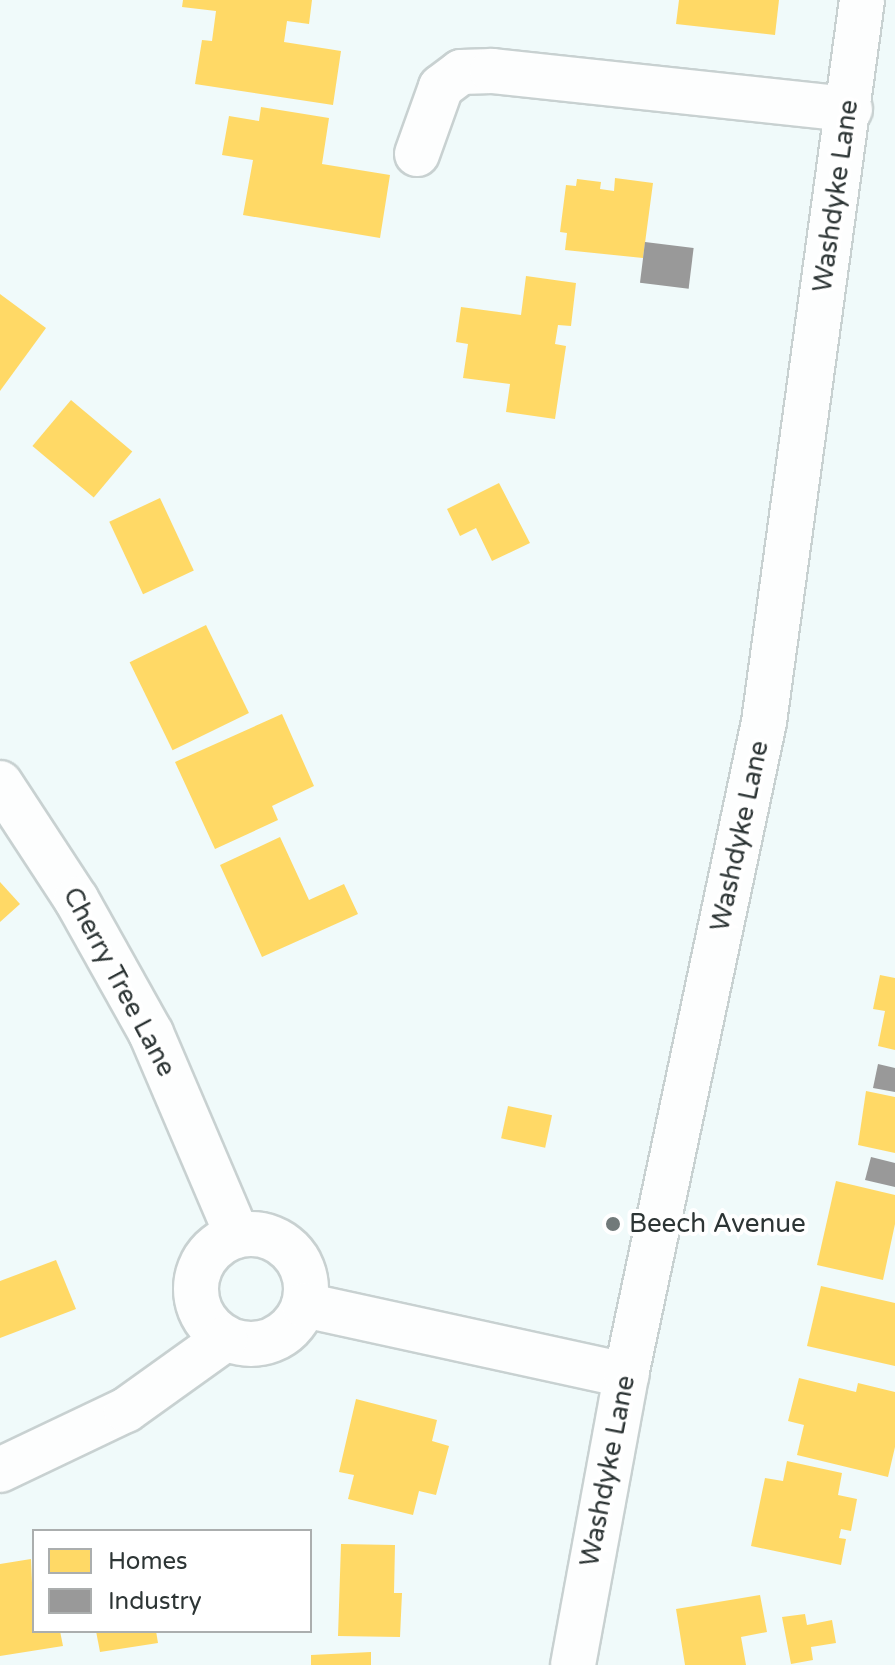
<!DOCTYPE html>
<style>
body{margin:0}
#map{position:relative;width:895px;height:1665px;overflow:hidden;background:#f0fafa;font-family:"Varela Round",sans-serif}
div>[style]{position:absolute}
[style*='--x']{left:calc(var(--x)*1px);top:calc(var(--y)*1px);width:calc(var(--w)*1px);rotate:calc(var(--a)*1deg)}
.homes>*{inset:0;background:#ffd966;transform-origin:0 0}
.industry>*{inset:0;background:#999;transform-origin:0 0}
.roads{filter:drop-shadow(2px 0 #c8d1d1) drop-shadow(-2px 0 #c8d1d1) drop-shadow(0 2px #c8d1d1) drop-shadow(0 -2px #c8d1d1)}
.minor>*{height:44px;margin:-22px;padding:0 22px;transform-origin:22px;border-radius:22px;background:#fdfefe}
.minor>.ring{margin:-22px;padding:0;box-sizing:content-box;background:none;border:44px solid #fdfefe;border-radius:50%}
.dots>*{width:22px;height:22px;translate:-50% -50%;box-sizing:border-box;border:4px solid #fff;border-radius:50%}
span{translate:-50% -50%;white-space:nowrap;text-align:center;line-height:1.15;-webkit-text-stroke:8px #fff;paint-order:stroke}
.street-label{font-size:26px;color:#2d3535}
.poi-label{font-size:26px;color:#2d3535}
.left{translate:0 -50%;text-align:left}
.legend{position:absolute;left:32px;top:1529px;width:280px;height:104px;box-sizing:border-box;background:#fff;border:2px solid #abaeae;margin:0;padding:10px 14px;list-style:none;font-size:24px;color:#2d3535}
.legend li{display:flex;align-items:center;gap:16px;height:40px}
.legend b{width:40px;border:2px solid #abaeae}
</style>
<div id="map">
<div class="homes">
<i style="clip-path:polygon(183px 0,312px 0,309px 24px,287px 21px,284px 42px,341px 51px,333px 105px,195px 84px,202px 40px,212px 41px,216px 11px,182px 7px)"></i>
<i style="clip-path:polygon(679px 0,779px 0,775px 35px,676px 24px)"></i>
<i style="clip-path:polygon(261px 107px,329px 118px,322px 164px,390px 175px,380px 238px,243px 215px,253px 160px,222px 155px,229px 116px,259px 121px)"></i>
<i style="clip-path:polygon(615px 178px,653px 183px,643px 258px,565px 250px,567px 233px,560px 232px,566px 185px,576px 186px,577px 179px,601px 182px,600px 189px,614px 191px)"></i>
<i style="clip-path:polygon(526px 276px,576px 283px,571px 326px,558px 325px,555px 344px,566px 346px,555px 419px,506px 412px,510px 384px,463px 378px,468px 344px,456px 342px,461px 307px,521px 315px)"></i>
<i style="clip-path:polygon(0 294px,46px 328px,0 391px)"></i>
<i style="left:71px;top:400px;width:80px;height:60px;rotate:40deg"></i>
<i style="clip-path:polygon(499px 483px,530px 543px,492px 561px,476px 528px,460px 536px,447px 509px)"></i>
<i style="left:160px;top:498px;width:80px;height:56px;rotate:65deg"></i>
<i style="left:206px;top:625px;width:98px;height:85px;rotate:64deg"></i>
<i style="clip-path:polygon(282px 714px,314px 786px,272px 806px,278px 820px,215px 849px,175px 762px)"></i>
<i style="clip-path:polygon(280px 837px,309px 900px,344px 884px,358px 914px,262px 957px,220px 865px)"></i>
<i style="clip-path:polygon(0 882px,20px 904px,0 922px)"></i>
<i style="clip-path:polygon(880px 975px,895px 978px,895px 1050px,878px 1046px,885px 1011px,873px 1009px)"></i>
<i style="clip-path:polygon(866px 1091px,895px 1097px,895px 1153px,858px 1145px)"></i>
<i style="left:508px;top:1106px;width:45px;height:33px;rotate:12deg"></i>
<i style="clip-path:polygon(836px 1181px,895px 1195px,895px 1224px,883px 1280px,817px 1265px)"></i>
<i style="clip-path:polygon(56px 1260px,76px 1309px,0 1338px,0 1281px)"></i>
<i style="clip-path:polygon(821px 1286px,895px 1303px,895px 1366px,807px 1346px)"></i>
<i style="clip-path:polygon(799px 1378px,856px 1392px,858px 1383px,895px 1392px,895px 1447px,888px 1477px,797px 1455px,804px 1425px,788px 1421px)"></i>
<i style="clip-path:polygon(356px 1399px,437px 1420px,432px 1441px,449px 1446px,436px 1495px,419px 1491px,413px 1515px,348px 1499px,354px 1475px,339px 1472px)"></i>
<i style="clip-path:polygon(787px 1461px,842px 1473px,838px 1495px,857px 1499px,851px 1531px,841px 1529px,839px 1538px,846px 1539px,841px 1565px,751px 1546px,765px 1478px,783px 1481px)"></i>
<i style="clip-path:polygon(341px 1544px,395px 1545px,394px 1593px,402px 1593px,400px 1637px,338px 1636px)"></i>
<i style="clip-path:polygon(31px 1559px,34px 1631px,60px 1631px,63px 1646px,0 1656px,0 1564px)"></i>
<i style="clip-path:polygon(760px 1595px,767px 1632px,741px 1637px,746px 1665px,685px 1665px,676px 1609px)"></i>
<i style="clip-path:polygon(805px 1614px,807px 1625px,832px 1620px,836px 1643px,811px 1647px,813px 1660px,791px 1664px,782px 1617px)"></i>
<i style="clip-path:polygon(96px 1631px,156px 1631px,158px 1643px,100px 1652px)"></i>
<i style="clip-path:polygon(371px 1652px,371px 1665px,311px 1665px,311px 1655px)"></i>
</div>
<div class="industry">
<i style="left:645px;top:242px;width:49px;height:41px;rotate:7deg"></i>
<i style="clip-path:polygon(878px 1064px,895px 1068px,895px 1092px,873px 1088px)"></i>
<i style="clip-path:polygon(871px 1157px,895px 1163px,895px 1187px,865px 1180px)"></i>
</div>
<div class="roads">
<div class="minor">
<i style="--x:417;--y:154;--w:71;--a:-70.3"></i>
<i style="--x:441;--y:87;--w:25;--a:-37"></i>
<i style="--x:461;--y:72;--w:31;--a:-2"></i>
<i style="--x:492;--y:71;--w:360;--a:6.1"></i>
<i style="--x:0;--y:783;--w:139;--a:56.8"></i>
<i style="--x:76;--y:899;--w:154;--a:60.8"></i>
<i style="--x:151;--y:1033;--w:220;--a:66.9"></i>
<i class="ring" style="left:196px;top:1234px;width:66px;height:66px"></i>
<i style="--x:304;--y:1305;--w:330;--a:12.3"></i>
<i style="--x:0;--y:1470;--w:140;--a:-25.5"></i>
<i style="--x:126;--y:1410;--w:122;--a:-35.6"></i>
<i style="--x:573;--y:1665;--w:295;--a:-79.6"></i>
<i style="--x:626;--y:1375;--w:667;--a:-78.07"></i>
<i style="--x:764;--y:722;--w:729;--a:-82.27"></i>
</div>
</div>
<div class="dots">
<i style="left:613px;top:1224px;background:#717a7a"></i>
</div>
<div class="street-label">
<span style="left:836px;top:196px;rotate:-82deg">Washdyke Lane</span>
<span style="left:740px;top:836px;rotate:-78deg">Washdyke Lane</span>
<span style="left:119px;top:982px;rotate:62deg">Cherry Tree Lane</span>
<span style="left:608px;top:1471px;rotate:-79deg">Washdyke Lane</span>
</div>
<div class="poi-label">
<span class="left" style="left:629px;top:1224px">Beech Avenue</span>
</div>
<ul class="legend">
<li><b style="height:22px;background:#ffd966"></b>Homes</li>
<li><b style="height:22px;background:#999"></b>Industry</li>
</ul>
</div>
